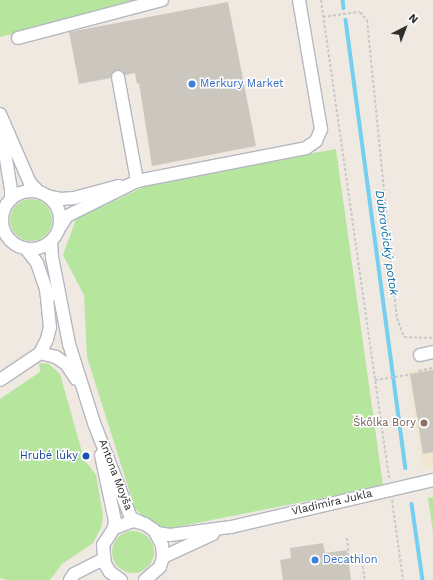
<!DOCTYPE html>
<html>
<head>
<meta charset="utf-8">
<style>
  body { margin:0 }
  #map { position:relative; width:433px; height:580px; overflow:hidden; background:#efe9e1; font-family:"Work Sans",sans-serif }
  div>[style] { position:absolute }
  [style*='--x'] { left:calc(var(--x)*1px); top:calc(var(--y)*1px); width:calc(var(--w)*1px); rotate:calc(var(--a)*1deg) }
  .education>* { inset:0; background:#f0e6d1 }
  .green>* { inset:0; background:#b6e59e }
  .round { border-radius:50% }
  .stream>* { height:3.5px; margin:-1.75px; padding:0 1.75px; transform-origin:1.75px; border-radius:1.75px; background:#75cff0 }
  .building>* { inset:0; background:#cbc7bf }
  .path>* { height:2px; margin-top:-1px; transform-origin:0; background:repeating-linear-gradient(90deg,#c9c9c9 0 3px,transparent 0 5px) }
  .roads { filter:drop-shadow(1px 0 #b4b7c1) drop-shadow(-1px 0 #b4b7c1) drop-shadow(0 1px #b4b7c1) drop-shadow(0 -1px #b4b7c1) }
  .minor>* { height:12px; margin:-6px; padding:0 6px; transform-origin:6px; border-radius:6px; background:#fff }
  .minor>.ring { margin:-6px; padding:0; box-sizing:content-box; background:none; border:12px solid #fff; border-radius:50% }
  .dots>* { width:11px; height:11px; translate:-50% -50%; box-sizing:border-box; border:2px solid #fff; border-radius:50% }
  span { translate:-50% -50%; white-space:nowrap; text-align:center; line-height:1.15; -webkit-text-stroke:3px #fff; paint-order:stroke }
  .shop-label { font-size:11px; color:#366cbe }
  .left { translate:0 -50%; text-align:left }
  .education-label { font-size:11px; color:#785e54 }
  .right { translate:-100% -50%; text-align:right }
  .transit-label { font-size:11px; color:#164399 }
  .street-label { font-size:11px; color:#2e2e2e }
  .water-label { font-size:12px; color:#0d6fa3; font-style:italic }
  .north { position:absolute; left:385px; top:8px; width:40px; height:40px; -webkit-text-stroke:3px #fff; paint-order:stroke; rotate:42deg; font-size:11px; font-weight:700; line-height:16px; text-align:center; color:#2e2e2e }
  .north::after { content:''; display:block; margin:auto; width:14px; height:18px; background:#2e2e2e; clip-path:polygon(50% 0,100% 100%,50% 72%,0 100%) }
</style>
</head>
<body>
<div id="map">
  <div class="education">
    <div style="clip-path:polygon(433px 367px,433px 468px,423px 469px,407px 371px)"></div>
  </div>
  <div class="green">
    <div style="clip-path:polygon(0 0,134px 0,0 37px)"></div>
    <div style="clip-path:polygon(336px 149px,383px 486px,161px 530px,135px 509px,87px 357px,84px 295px,63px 255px,76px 219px,156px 181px)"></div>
    <div class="round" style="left:10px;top:199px;width:42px;height:42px"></div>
    <div style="clip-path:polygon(39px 363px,49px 364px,60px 374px,84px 459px,96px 475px,103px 515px,101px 528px,93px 543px,62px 564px,50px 580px,6px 580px,0 578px,0 399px,40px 372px)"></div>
    <div style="clip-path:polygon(433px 497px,433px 532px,428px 498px)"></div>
    <div class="round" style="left:112px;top:531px;width:42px;height:42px"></div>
  </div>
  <div class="stream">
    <div style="--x:343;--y:0;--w:8;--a:83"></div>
    <div style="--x:346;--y:20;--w:452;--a:82.4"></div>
    <div style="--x:412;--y:504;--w:77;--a:81.8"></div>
  </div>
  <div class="building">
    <div style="clip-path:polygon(228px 2px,256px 146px,152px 166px,139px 83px,137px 84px,135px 73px,125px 75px,116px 70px,111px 78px,79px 84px,69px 32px)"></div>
    <div style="clip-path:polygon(433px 370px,433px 452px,423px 454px,410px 374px)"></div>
    <div style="clip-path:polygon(323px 543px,325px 553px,347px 550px,351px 580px,283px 580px,280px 560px,291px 558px,290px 548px)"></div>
  </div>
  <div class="path">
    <div style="--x:321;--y:0;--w:483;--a:81.9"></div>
    <div style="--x:323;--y:17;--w:37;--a:-8"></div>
    <div style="--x:360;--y:12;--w:11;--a:49"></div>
    <div style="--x:367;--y:20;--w:300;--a:84.3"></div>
    <div style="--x:397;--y:318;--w:20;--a:70"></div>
    <div style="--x:404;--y:337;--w:29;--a:2"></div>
    <div style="--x:375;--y:380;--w:46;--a:-8.8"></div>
    <div style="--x:420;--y:373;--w:2;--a:-117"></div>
    <div style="--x:419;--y:371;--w:14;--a:-12"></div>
    <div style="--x:392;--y:500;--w:81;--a:82.2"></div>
    <div style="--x:347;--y:538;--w:20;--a:84"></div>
    <div style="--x:349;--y:558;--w:12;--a:-9"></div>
    <div style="--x:361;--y:556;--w:24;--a:81"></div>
  </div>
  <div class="roads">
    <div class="minor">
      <div style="--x:18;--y:38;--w:149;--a:-14.8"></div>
      <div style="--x:118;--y:77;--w:106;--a:79.6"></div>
      <div style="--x:0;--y:114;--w:75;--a:66.5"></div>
      <div style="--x:30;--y:183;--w:13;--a:45"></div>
      <div style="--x:1;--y:128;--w:63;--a:80.8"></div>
      <div style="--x:11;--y:190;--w:9;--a:90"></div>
      <div class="ring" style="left:2px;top:191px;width:46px;height:46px"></div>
      <div style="--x:47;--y:196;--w:14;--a:12"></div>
      <div style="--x:61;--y:199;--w:13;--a:-4"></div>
      <div style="--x:74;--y:198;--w:47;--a:-14.9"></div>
      <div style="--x:60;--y:227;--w:13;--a:-58"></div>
      <div style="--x:67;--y:216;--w:78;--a:-26.6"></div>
      <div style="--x:137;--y:181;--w:172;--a:-11"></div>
      <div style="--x:306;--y:148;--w:12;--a:-35"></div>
      <div style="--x:316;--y:141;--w:13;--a:-67"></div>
      <div style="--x:321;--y:129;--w:131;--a:-99.7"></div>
      <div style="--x:51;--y:242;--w:15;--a:86"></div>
      <div style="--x:52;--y:257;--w:89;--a:78.9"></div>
      <div style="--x:69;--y:344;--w:83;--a:72.4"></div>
      <div style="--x:94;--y:423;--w:102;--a:68.7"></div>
      <div style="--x:131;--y:518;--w:10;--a:24"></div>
      <div style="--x:27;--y:250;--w:16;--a:52"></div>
      <div style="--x:37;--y:263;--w:36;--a:71"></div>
      <div style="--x:40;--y:353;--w:16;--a:14"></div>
      <div style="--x:56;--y:357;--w:12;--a:35"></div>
      <div style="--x:66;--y:364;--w:18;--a:56"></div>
      <div style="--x:420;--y:355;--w:13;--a:-13"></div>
      <div style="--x:0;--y:380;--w:48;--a:-34"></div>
      <div style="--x:40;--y:353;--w:16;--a:-63"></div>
      <div style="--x:47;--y:339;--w:12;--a:-76"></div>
      <div style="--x:50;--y:327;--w:36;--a:-96"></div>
      <div style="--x:101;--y:455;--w:67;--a:78"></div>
      <div style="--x:115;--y:521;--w:7;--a:98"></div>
      <div style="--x:157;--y:533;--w:13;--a:9"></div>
      <div style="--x:170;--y:535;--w:62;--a:-7.5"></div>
      <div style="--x:231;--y:527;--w:207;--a:-13.1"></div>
      <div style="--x:163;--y:557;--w:55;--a:-24.7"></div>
      <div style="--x:70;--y:580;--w:7;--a:-56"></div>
      <div style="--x:74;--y:574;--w:33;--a:-27"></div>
      <div style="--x:121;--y:580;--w:14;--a:-144"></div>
      <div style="--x:110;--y:572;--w:9;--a:-122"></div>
      <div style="--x:105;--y:564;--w:19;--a:-96"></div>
      <div style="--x:103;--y:545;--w:20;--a:-57"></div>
      <div style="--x:114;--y:528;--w:20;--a:-20"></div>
      <div style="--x:133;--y:521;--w:12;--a:14"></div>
      <div style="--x:145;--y:524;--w:11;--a:34"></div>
      <div style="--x:154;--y:530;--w:17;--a:62"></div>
      <div style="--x:162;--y:545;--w:12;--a:85"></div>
      <div style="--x:163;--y:557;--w:10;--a:107"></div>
      <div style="--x:160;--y:567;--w:20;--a:139"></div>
    </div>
  </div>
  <div class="dots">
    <div style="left:192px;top:84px;background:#3f7fe0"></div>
    <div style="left:424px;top:423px;background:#8d6e63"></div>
    <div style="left:86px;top:456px;background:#1a4fb4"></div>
    <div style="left:315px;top:560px;background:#3f7fe0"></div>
  </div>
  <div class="shop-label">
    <span class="left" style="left:200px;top:84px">Merkury Market</span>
    <span class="left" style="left:323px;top:560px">Decathlon</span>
  </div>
  <div class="education-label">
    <span class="right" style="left:416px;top:423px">Škôlka Bory</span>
  </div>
  <div class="transit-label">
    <span class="right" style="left:78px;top:456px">Hrubé lúky</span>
  </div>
  <div class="street-label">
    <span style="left:115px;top:475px;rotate:69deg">Antona Moyša</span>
    <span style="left:332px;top:503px;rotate:-13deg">Vladimíra Jukla</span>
  </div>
  <div class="water-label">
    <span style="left:386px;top:243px;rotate:82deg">Dúbravčický potok</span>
  </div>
  <div class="north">N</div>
</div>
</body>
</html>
